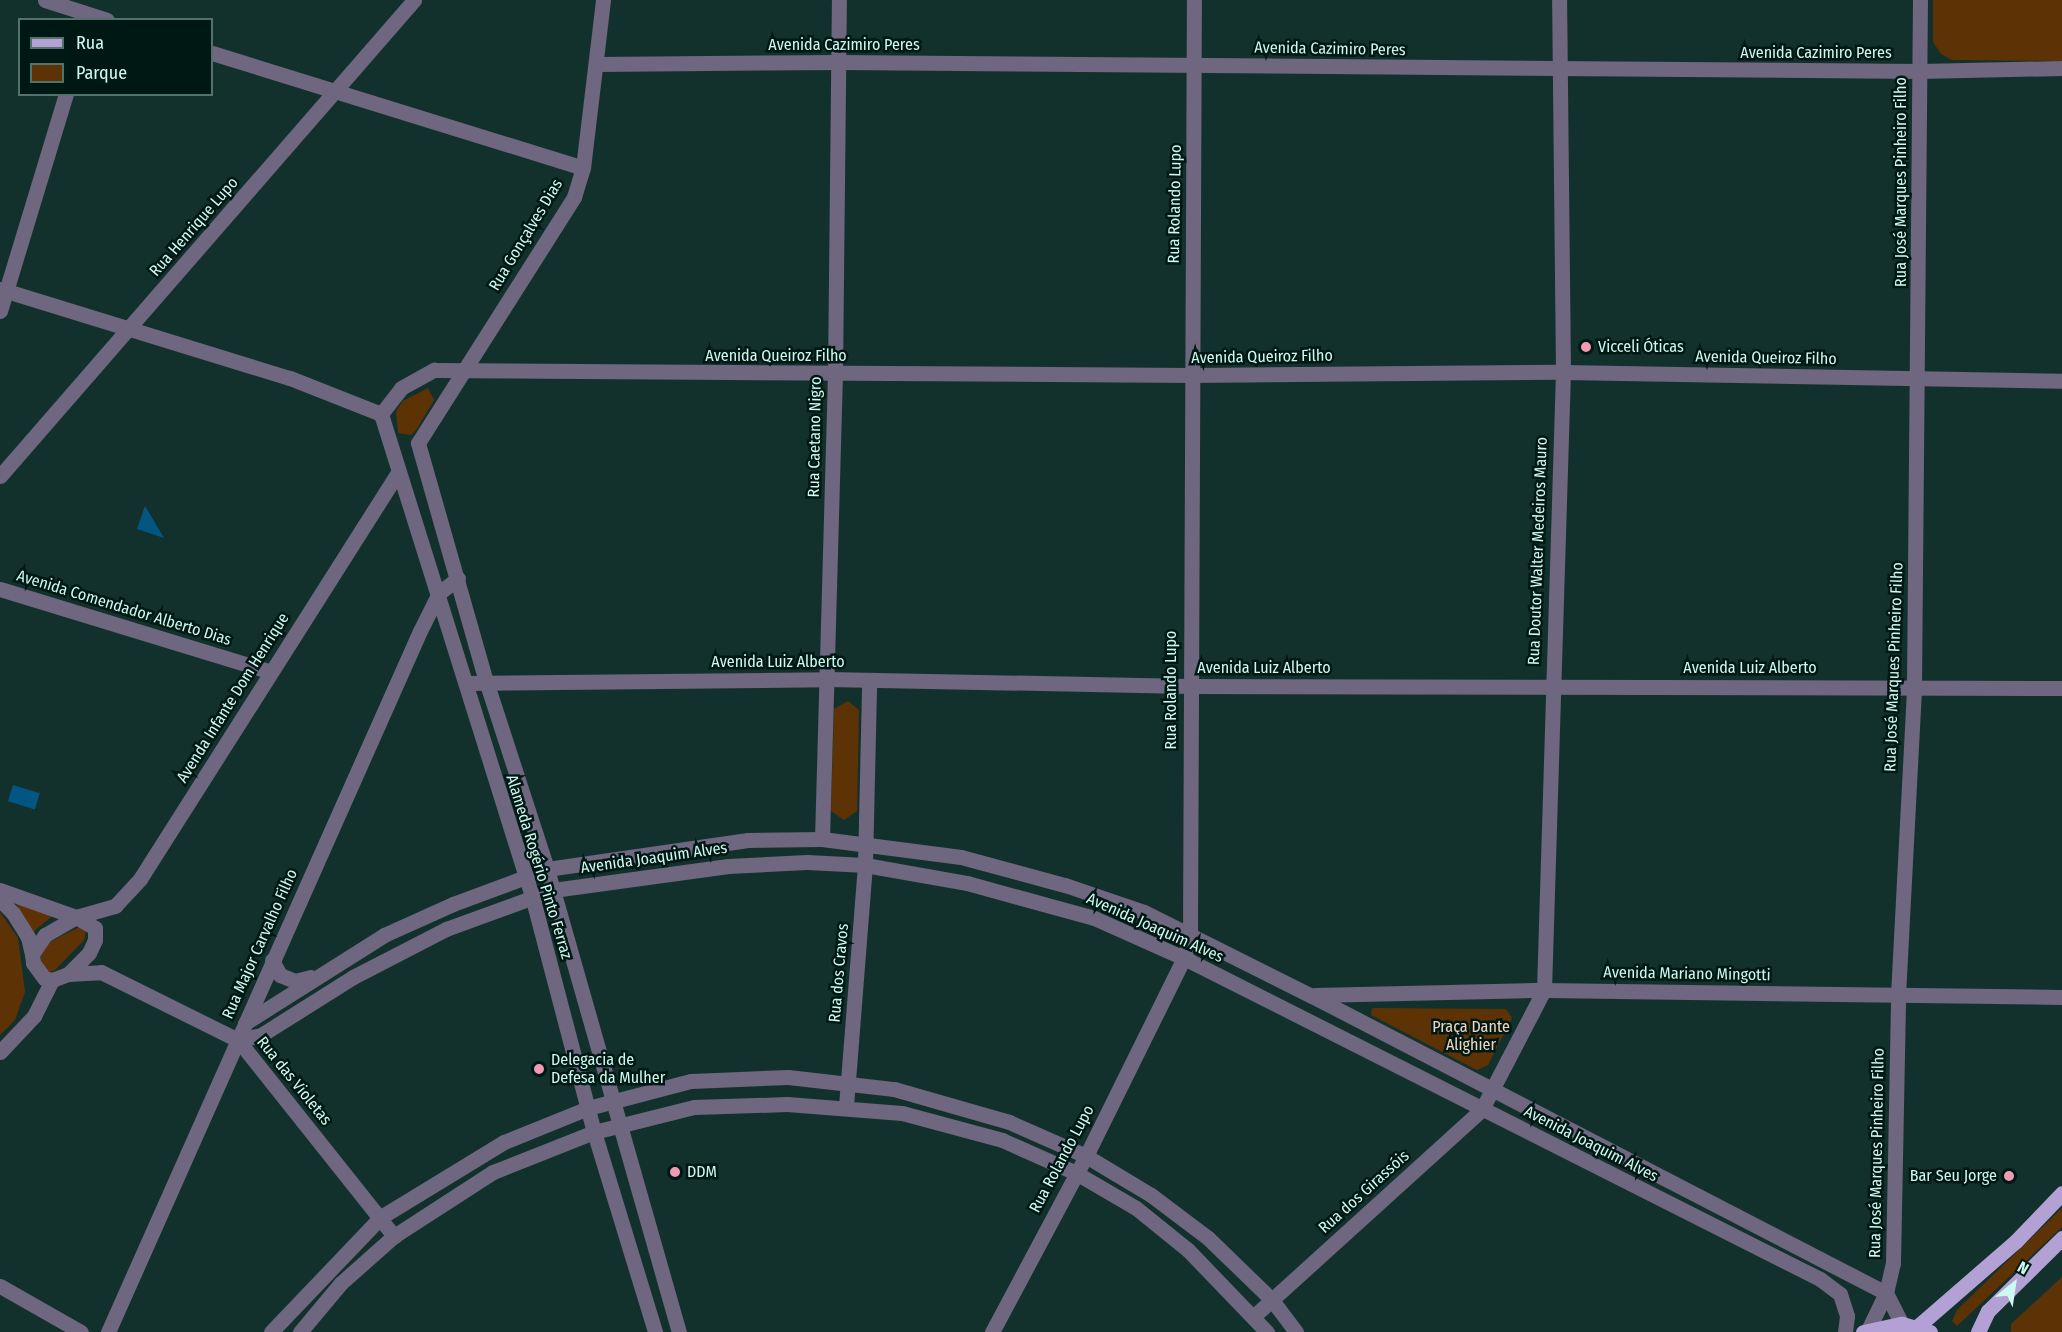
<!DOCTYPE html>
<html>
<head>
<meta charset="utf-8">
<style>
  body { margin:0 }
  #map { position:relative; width:2062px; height:1332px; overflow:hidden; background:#13312c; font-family:"Fira Sans Condensed",sans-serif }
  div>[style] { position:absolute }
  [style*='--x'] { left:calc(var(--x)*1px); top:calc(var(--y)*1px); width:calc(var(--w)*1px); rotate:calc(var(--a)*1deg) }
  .green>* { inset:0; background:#5d3306 }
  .water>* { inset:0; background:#035682; transform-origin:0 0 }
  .minor>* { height:15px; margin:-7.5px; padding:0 7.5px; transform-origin:7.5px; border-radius:7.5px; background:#6f667f }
  .major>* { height:15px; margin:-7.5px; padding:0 7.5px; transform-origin:7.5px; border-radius:7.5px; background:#b3a0d4 }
  .dots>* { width:16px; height:16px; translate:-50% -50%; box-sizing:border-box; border:3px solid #001814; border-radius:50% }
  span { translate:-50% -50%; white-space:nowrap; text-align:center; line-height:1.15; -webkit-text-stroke:5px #001814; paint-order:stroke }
  .street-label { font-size:16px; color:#cef9f0 }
  .poi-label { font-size:16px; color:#cef9f0 }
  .left { translate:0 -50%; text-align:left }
  .right { translate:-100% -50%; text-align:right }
  .park-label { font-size:16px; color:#efd6c1 }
  .legend { position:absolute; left:18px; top:18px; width:195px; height:78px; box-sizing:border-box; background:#001814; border:2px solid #52726c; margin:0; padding:8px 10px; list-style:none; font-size:18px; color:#cef9f0 }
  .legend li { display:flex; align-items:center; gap:12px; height:30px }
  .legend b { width:30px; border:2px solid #52726c }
  .north { position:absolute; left:1984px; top:1254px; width:60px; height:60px; -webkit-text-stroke:4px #001814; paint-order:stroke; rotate:30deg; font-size:16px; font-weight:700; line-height:24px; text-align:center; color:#cef9f0 }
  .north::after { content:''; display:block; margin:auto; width:21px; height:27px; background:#cef9f0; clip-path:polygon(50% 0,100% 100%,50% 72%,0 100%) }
</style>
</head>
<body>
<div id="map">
  <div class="green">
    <div style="clip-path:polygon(1933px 0,2062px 0,2062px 61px,1952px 60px,1941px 54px,1933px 42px)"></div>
    <div style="clip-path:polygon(428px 388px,434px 400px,416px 430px,411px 435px,398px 433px,396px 411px,403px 401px)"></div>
    <div style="clip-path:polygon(848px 701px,859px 710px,857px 811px,844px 820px,831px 811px,834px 709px)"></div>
    <div style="clip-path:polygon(14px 900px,56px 913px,33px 932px)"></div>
    <div style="clip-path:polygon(0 912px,18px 938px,25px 992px,15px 1020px,0 1035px)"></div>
    <div style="clip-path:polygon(81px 926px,86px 932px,84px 940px,54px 971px,47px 972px,40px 961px,42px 952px,50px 942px)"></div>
    <div style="clip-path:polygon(1372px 1008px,1506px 1009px,1512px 1018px,1488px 1065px,1477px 1070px,1371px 1015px)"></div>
    <div style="clip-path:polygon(2062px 1208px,2062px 1227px,1957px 1326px,1952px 1321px,1957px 1310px)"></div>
    <div style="clip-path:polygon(2062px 1277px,2062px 1332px,2011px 1332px,2011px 1324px)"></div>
  </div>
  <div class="water">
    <div style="clip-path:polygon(145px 506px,164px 538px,137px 529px)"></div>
    <div style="left:13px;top:785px;width:28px;height:17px;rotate:17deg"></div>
  </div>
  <div class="minor">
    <div style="--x:45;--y:0;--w:65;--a:17.9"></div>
    <div style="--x:212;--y:53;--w:388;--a:17.2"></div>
    <div style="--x:597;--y:64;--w:243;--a:-0.5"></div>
    <div style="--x:840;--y:62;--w:1080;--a:0.48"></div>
    <div style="--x:1920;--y:71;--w:142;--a:-1.2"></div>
    <div style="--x:0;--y:289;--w:303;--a:17.1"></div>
    <div style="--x:290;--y:378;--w:98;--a:21.6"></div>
    <div style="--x:0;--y:311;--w:227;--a:-73.1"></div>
    <div style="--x:381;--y:414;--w:33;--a:-52"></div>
    <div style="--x:401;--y:388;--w:38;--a:-29"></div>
    <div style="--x:434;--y:370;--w:757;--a:0.38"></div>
    <div style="--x:1191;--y:375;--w:372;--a:-0.5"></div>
    <div style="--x:1563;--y:372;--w:499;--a:1"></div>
    <div style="--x:381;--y:414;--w:505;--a:72.61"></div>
    <div style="--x:532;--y:896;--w:244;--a:75.3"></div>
    <div style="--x:594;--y:1132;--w:209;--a:73"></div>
    <div style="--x:418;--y:443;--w:248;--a:74.1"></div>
    <div style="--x:486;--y:681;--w:198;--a:72"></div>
    <div style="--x:547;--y:869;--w:481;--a:74.1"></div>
    <div style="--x:418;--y:443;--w:291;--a:-57.6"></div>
    <div style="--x:574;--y:197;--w:30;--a:-73"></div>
    <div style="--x:583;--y:168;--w:169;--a:-83.2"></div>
    <div style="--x:0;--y:476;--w:631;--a:-48.98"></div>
    <div style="--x:0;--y:589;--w:283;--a:17"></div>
    <div style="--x:466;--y:683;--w:361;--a:-0.6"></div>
    <div style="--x:827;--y:679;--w:362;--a:1.1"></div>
    <div style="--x:1189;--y:686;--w:873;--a:0.13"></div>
    <div style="--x:822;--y:839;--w:465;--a:-88.4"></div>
    <div style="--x:835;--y:374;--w:374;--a:-89.4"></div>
    <div style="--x:0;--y:890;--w:81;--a:19.6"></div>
    <div style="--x:76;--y:917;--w:41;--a:-15.8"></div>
    <div style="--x:115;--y:906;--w:37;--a:-47"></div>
    <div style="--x:140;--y:879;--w:483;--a:-57.6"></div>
    <div style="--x:0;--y:900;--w:18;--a:45"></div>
    <div style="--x:13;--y:913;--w:28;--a:58"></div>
    <div style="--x:28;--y:937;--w:17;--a:77"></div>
    <div style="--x:76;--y:917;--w:22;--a:30"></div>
    <div style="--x:95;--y:928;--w:12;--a:90"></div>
    <div style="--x:95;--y:940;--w:14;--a:115"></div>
    <div style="--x:89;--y:953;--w:30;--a:135"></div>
    <div style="--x:68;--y:974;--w:17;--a:159"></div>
    <div style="--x:52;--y:980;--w:8;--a:-166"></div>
    <div style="--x:44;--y:978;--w:19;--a:-126"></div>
    <div style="--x:33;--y:963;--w:9;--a:-96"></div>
    <div style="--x:32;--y:954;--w:23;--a:-56"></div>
    <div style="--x:45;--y:935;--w:36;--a:-30"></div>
    <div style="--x:272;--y:960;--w:17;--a:62"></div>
    <div style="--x:280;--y:975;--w:16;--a:22"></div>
    <div style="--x:295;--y:981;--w:16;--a:-14"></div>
    <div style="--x:68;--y:974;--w:33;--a:-3"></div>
    <div style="--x:101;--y:972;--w:153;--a:26.4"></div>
    <div style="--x:238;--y:1040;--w:251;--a:51.5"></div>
    <div style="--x:1315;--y:995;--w:229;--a:-1.3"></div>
    <div style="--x:1544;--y:990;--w:518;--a:0.77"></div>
    <div style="--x:245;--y:1023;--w:165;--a:-32.3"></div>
    <div style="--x:384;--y:935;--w:76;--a:-24.2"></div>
    <div style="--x:453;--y:904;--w:100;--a:-20.4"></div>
    <div style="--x:547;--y:869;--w:203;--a:-8.2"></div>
    <div style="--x:748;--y:840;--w:74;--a:-0.8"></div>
    <div style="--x:822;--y:839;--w:140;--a:7.4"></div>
    <div style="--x:961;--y:857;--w:108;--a:15.1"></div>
    <div style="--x:1065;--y:885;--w:83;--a:18.9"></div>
    <div style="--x:1144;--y:912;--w:188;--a:26.6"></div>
    <div style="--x:1312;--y:996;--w:646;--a:27.36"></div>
    <div style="--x:1886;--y:1293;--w:35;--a:63"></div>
    <div style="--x:238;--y:1040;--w:24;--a:-12"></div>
    <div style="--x:261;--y:1035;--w:109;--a:-32.2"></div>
    <div style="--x:353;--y:977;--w:105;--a:-27.3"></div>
    <div style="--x:446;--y:929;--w:114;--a:-20"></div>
    <div style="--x:553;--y:890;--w:177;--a:-7.8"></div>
    <div style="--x:728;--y:866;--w:79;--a:-2.9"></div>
    <div style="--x:807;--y:862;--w:58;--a:3"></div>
    <div style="--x:865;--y:865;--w:104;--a:10"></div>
    <div style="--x:967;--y:883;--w:132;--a:15.4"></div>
    <div style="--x:1094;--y:918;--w:98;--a:24"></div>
    <div style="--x:1184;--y:958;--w:712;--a:26.78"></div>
    <div style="--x:1820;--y:1279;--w:25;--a:37"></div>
    <div style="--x:1840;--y:1294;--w:23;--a:72"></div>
    <div style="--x:1847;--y:1316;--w:16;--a:97"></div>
    <div style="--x:0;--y:1052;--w:50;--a:-46.6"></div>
    <div style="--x:34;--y:1016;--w:40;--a:-63.4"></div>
    <div style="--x:846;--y:1106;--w:242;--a:-85.5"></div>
    <div style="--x:865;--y:865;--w:183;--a:-88.7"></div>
    <div style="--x:0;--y:1286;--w:93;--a:29.6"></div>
    <div style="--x:1254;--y:1316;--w:308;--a:-42.2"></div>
    <div style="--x:1482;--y:1109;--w:134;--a:-62.5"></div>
    <div style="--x:1544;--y:990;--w:618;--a:-88.24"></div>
    <div style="--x:1563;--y:372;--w:372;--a:-90.6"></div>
    <div style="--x:1868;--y:1330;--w:41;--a:-64.1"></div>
    <div style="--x:1886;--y:1293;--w:31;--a:-77"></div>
    <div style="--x:1893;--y:1263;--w:268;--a:-88.9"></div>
    <div style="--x:1898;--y:995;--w:309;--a:-87"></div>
    <div style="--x:1914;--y:686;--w:686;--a:-89.5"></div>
    <div style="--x:108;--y:1332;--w:767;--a:-66.01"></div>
    <div style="--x:420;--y:631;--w:42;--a:-63.4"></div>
    <div style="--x:439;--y:593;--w:24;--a:-38"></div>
    <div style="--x:271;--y:1332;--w:159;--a:-46.3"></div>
    <div style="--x:381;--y:1217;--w:144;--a:-31.4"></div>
    <div style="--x:504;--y:1142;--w:91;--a:-22"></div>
    <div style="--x:588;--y:1108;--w:106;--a:-14.7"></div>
    <div style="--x:691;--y:1081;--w:97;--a:-2.4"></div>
    <div style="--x:788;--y:1077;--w:107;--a:6.5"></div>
    <div style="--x:894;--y:1089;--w:120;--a:16"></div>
    <div style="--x:1009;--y:1122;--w:84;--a:23.8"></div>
    <div style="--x:1086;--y:1156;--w:76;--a:31"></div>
    <div style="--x:1151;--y:1195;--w:71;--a:37"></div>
    <div style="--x:1208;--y:1238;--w:89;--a:44.1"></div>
    <div style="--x:1272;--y:1300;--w:40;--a:53"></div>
    <div style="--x:300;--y:1332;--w:64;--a:-50.1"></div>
    <div style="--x:341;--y:1283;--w:71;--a:-41.6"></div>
    <div style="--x:394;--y:1236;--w:118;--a:-32.9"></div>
    <div style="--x:493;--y:1172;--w:109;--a:-21.6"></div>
    <div style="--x:594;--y:1132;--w:103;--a:-14"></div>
    <div style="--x:694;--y:1107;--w:93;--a:-1.8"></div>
    <div style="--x:787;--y:1104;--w:115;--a:4.5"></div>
    <div style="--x:902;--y:1113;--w:104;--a:15.1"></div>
    <div style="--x:1002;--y:1140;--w:81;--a:24"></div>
    <div style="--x:1076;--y:1173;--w:69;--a:30.3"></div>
    <div style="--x:1136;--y:1208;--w:67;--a:38.9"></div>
    <div style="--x:1188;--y:1250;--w:114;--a:46.1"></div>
    <div style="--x:992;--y:1332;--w:200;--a:-61.9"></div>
    <div style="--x:1086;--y:1156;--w:221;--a:-63.7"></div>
    <div style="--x:1184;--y:958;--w:23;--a:-75"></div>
    <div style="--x:1190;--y:936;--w:936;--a:-89.76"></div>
  </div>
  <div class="major">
    <div style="--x:1917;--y:1327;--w:131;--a:-41"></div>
    <div style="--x:2016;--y:1241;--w:66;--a:-46.2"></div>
    <div style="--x:1863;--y:1332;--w:40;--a:-12"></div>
    <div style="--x:1902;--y:1324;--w:29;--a:16"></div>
    <div style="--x:1978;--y:1332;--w:23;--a:-65"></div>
    <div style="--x:1988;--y:1311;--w:104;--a:-44.6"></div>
  </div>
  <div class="dots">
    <div style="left:1586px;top:347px;background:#f19ab3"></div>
    <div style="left:539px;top:1069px;background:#f19ab3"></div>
    <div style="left:675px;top:1172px;background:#f19ab3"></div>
    <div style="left:2009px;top:1176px;background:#f19ab3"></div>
  </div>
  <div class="street-label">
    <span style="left:844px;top:45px">Avenida Cazimiro Peres</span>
    <span style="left:1330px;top:49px;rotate:1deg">Avenida Cazimiro Peres</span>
    <span style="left:1816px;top:53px">Avenida Cazimiro Peres</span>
    <span style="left:1901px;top:182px;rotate:-90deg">Rua José Marques Pinheiro Filho</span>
    <span style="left:1175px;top:204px;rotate:-89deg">Rua Rolando Lupo</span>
    <span style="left:194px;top:227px;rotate:-49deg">Rua Henrique Lupo</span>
    <span style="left:526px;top:235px;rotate:-59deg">Rua Gonçalves Dias</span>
    <span style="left:776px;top:356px">Avenida Queiroz Filho</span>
    <span style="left:1262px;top:357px;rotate:-1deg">Avenida Queiroz Filho</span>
    <span style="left:1766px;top:358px;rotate:1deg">Avenida Queiroz Filho</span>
    <span style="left:815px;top:437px;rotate:-89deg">Rua Caetano Nigro</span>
    <span style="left:1538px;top:551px;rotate:-88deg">Rua Doutor Walter Medeiros Mauro</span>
    <span style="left:124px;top:608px;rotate:17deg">Avenida Comendador Alberto Dias</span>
    <span style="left:778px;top:662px">Avenida Luiz Alberto</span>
    <span style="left:1894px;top:667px;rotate:-88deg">Rua José Marques Pinheiro Filho</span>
    <span style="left:1264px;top:668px">Avenida Luiz Alberto</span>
    <span style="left:1750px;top:668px">Avenida Luiz Alberto</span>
    <span style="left:1171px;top:690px;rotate:-90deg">Rua Rolando Lupo</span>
    <span style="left:233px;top:698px;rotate:-58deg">Avenda Infante Dom Henrique</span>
    <span style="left:654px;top:858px;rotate:-8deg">Avenida Joaquim Alves</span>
    <span style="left:539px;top:867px;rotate:73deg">Alameda Rogério Pinto Ferraz</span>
    <span style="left:1155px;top:928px;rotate:24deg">Avenida Joaquim Alves</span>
    <span style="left:260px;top:944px;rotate:-66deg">Rua Major Carvalho Filho</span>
    <span style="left:839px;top:973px;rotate:-85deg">Rua dos Cravos</span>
    <span style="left:1687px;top:974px;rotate:1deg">Avenida Mariano Mingotti</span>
    <span style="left:294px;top:1081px;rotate:51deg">Rua das Violetas</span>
    <span style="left:1591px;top:1144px;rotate:27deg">Avenida Joaquim Alves</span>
    <span style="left:1877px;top:1153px;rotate:-89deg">Rua José Marques Pinheiro Filho</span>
    <span style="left:1062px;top:1159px;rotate:-62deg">Rua Rolando Lupo</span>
    <span style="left:1364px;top:1192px;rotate:-42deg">Rua dos Girassóis</span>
  </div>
  <div class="poi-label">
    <span class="left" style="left:1598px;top:347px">Vicceli Óticas</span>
    <span class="left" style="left:551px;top:1069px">Delegacia de<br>Defesa da Mulher</span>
    <span class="left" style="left:687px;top:1172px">DDM</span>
    <span class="right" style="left:1997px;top:1176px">Bar Seu Jorge</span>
  </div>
  <div class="park-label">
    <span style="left:1471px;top:1036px">Praça Dante<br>Alighier</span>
  </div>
  <ul class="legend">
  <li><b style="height:8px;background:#b3a0d4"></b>Rua</li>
  <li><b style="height:16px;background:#5d3306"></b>Parque</li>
  </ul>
  <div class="north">N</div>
</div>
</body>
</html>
